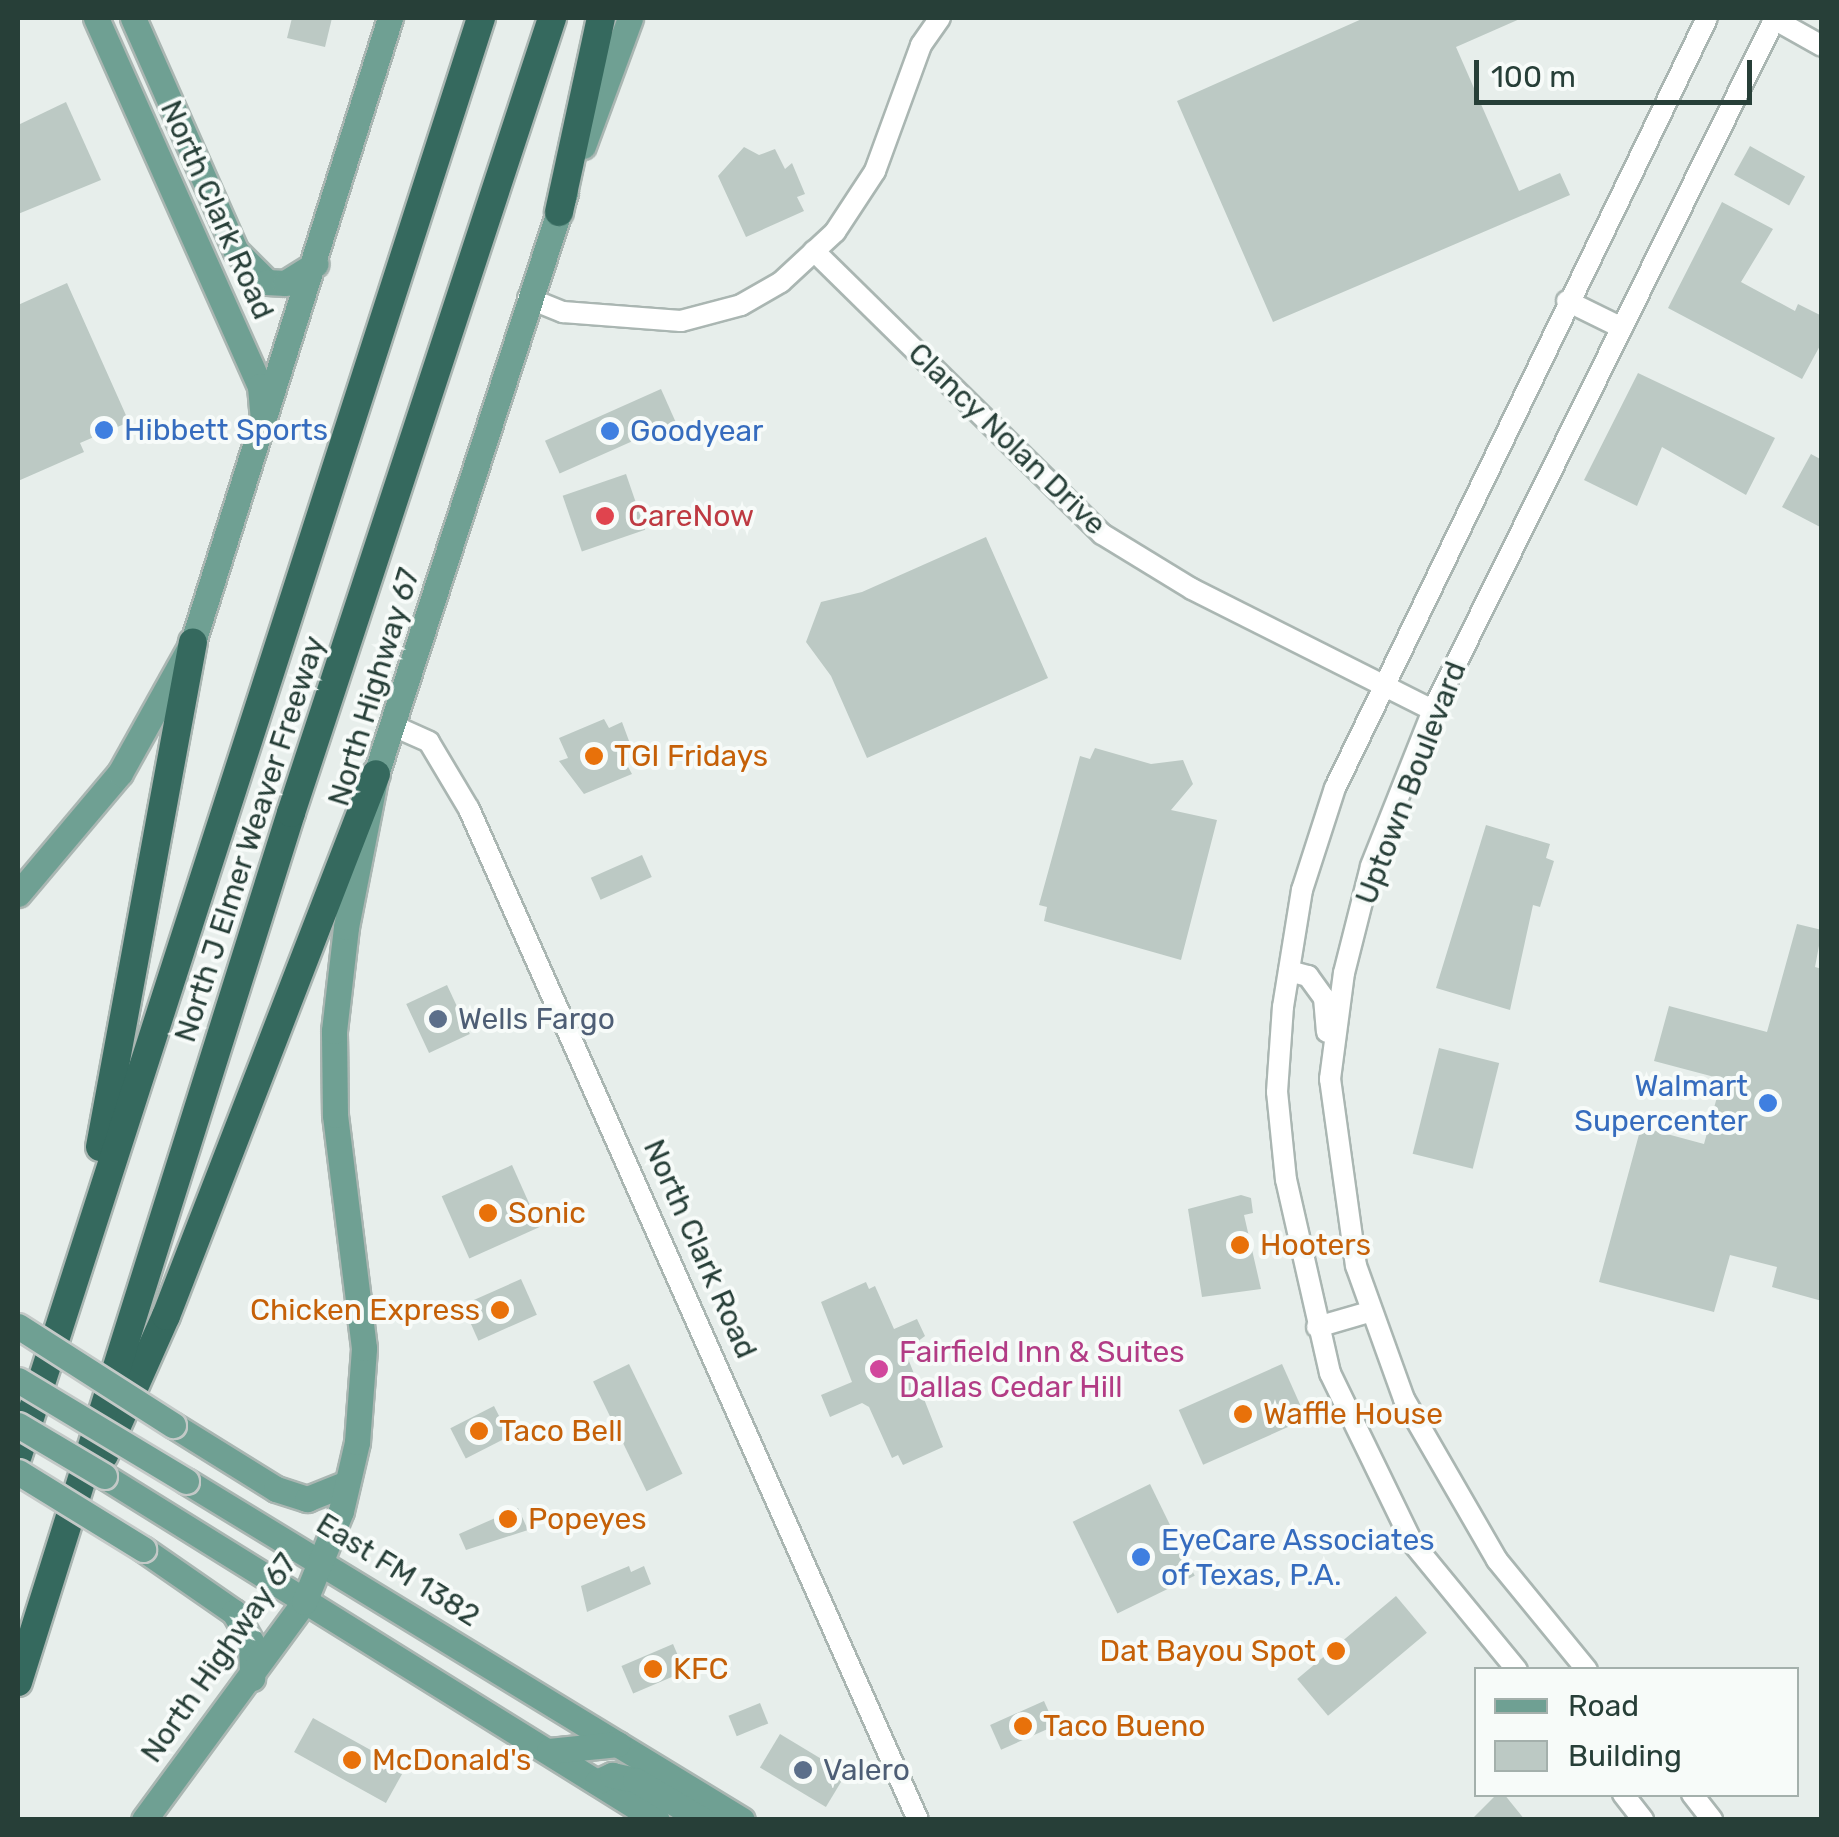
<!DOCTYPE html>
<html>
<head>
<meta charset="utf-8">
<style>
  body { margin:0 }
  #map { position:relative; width:1839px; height:1837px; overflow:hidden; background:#e7eeeb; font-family:Rubik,sans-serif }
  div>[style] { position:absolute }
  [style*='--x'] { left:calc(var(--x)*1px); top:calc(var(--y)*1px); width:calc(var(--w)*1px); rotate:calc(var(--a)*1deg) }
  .building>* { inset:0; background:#bcc9c4; transform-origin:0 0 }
  .roads { filter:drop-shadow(2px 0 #aab6b2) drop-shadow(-2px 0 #aab6b2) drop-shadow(0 2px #aab6b2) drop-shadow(0 -2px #aab6b2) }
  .minor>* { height:20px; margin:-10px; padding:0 10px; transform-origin:10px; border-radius:10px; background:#fff }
  .major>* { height:25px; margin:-12.5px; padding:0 12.5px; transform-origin:12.5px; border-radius:12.5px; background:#6fa093 }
  .highway>* { height:28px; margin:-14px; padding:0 14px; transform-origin:14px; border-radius:14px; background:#35695e }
  .bridges { filter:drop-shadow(2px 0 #c3c9c7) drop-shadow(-2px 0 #c3c9c7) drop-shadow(0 2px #c3c9c7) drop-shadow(0 -2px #c3c9c7) }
  .major-bridge>* { height:25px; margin:-12.5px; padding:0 12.5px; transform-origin:12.5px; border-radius:12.5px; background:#6fa093 }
  .dots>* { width:28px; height:28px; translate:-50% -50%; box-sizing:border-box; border:5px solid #f7fbf9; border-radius:50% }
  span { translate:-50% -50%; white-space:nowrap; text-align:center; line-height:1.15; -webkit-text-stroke:8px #f7fbf9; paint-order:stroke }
  .street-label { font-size:30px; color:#273f38 }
  .shop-label { font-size:30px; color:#366cbe }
  .left { translate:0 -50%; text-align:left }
  .right { translate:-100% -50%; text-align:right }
  .health-label { font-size:30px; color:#be3a42 }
  .food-label { font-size:30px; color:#c56008 }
  .service-label { font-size:30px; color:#4e5e75 }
  .hotel-label { font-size:30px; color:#b23c85 }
  .frame { position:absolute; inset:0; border:20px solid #273f38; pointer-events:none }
  .legend { position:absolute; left:1474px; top:1667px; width:325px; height:130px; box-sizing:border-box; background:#f7fbf9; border:2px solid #a4b0ac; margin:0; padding:12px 18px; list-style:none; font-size:30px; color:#273f38 }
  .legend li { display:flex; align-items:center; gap:20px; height:50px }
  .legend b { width:50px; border:2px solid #a4b0ac }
  .scale { position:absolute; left:1474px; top:60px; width:278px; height:45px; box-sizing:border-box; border:5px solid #273f38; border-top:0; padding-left:12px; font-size:30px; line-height:35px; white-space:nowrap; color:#273f38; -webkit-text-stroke:8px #f7fbf9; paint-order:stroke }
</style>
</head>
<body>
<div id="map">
  <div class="building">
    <div style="clip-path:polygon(292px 18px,332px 18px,325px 47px,287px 38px)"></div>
    <div style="clip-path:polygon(1364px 18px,1522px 18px,1456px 47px,1519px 191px,1560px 173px,1570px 195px,1273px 322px,1177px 101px)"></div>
    <div style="clip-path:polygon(66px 102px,101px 180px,18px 214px,18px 125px)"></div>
    <div style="left:1750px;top:146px;width:63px;height:33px;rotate:29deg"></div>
    <div style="clip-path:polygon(744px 147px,759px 155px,775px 149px,785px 169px,792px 163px,805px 194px,797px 197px,804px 211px,746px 237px,718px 176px)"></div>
    <div style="clip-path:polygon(1722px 202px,1773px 229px,1741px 282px,1795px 311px,1798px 304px,1822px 316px,1822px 342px,1802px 379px,1668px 308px)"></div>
    <div style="clip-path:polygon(67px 283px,129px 422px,80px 443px,84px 452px,18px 481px,18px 305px)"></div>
    <div style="clip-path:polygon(1638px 373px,1775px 438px,1746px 495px,1662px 447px,1637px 506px,1584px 480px)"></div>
    <div style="left:661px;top:389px;width:36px;height:127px;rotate:66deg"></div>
    <div style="clip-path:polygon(1811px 454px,1822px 460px,1822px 528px,1782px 507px)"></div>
    <div style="left:626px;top:474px;width:59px;height:67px;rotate:71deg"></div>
    <div style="clip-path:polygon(986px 537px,1048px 678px,867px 758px,831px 676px,806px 642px,821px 602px,862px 592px)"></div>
    <div style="clip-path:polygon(604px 719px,609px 728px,622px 722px,632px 749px,621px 754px,632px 774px,584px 794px,559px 761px,568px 758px,559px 738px)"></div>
    <div style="clip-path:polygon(1095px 748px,1151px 764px,1183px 760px,1193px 784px,1171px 810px,1217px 820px,1181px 960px,1044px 921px,1047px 907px,1039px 905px,1080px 756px,1090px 759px)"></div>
    <div style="clip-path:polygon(1486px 825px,1550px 844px,1546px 858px,1554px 861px,1540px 907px,1533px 905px,1510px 1010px,1436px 988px)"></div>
    <div style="left:642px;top:855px;width:24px;height:56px;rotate:66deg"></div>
    <div style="clip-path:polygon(1797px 924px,1822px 930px,1815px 967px,1822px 969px,1822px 1301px,1772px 1287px,1777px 1267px,1730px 1255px,1714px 1312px,1599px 1282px,1641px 1127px,1704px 1144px,1722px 1079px,1654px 1061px,1669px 1006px,1767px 1032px)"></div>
    <div style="left:447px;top:985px;width:54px;height:45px;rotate:65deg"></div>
    <div style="left:1439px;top:1048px;width:62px;height:109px;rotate:14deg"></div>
    <div style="left:512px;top:1165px;width:68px;height:77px;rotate:66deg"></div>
    <div style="clip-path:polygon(1241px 1195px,1251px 1198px,1253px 1213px,1244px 1215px,1261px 1289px,1202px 1297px,1188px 1209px)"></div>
    <div style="left:521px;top:1279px;width:39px;height:64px;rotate:66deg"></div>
    <div style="clip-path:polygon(866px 1282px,869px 1289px,875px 1286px,894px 1329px,917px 1319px,925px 1336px,905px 1351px,943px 1447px,903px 1465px,898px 1455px,892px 1458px,869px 1407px,862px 1403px,830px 1417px,821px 1395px,852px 1382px,821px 1302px)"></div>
    <div style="left:629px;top:1364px;width:122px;height:40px;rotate:64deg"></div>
    <div style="left:1282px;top:1364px;width:60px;height:113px;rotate:66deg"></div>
    <div style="left:494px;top:1406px;width:34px;height:49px;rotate:63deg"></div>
    <div style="left:1150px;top:1484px;width:102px;height:86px;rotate:64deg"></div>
    <div style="clip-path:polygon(518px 1508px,528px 1530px,466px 1550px,459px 1534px)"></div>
    <div style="clip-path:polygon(629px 1566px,631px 1572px,644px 1566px,651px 1584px,587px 1612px,581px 1586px)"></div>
    <div style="left:1396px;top:1596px;width:48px;height:129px;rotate:50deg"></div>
    <div style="left:673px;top:1644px;width:30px;height:56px;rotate:67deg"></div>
    <div style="left:1044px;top:1701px;width:27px;height:59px;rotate:66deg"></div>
    <div style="left:760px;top:1703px;width:22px;height:34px;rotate:68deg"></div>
    <div style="left:313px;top:1718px;width:105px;height:39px;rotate:29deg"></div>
    <div style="left:780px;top:1734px;width:77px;height:39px;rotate:31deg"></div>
    <div style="clip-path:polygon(1497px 1794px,1504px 1794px,1525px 1820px,1471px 1820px)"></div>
  </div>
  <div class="roads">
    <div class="minor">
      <div style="--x:1772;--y:18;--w:57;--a:29.2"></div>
      <div style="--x:814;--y:251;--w:404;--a:44.5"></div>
      <div style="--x:1102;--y:534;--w:105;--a:31.4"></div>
      <div style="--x:1192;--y:589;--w:270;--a:26.7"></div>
      <div style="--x:528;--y:298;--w:38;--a:22"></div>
      <div style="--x:563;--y:312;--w:118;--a:4.4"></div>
      <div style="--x:681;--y:321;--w:62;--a:-14.9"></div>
      <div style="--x:741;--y:305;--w:46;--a:-29.9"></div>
      <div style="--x:781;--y:282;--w:74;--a:-42.8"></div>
      <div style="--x:835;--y:232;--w:73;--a:-56.7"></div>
      <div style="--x:875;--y:171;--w:134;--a:-69.9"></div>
      <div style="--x:921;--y:45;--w:33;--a:-55"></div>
      <div style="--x:1567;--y:301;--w:61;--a:26.1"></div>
      <div style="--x:396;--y:727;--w:36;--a:24"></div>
      <div style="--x:429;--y:742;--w:78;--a:59.2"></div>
      <div style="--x:469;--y:809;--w:1106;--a:66.05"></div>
      <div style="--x:1289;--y:971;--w:20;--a:15"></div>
      <div style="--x:1308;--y:976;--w:27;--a:54"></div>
      <div style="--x:1324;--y:998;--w:34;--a:85"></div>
      <div style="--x:1317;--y:1327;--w:54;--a:-16.1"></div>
      <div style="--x:1517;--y:1670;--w:166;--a:-129.4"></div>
      <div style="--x:1412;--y:1542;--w:188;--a:-115.9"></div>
      <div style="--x:1330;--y:1373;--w:198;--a:-102.8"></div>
      <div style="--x:1286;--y:1180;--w:88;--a:-95.8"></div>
      <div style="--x:1277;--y:1092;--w:85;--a:-86"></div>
      <div style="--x:1283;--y:1007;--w:119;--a:-80.8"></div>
      <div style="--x:1302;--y:890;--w:107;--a:-72.1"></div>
      <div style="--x:1335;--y:788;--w:855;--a:-64.21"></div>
      <div style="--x:1587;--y:1670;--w:142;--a:-129.3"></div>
      <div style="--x:1497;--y:1560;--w:186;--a:-120"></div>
      <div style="--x:1404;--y:1399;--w:141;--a:-109.8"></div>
      <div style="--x:1356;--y:1266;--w:189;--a:-97.9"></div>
      <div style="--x:1330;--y:1079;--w:107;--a:-82.5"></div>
      <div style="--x:1344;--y:973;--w:110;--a:-75.8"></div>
      <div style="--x:1371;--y:866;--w:168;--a:-68.3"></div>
      <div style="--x:1433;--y:710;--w:772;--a:-63.7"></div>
      <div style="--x:1623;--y:1794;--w:33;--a:52"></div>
      <div style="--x:1692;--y:1794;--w:33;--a:52"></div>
    </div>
    <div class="major">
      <div style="--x:96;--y:18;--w:403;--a:66"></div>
      <div style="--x:260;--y:386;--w:32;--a:85"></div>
      <div style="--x:133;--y:18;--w:255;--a:66.2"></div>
      <div style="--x:236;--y:251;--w:44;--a:45"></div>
      <div style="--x:267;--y:282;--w:18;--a:3"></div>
      <div style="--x:285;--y:283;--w:36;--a:-32"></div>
      <div style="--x:583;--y:146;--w:136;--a:-69.8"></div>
      <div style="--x:18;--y:894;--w:158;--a:-49.9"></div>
      <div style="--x:120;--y:773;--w:150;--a:-60.9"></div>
      <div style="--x:193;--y:642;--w:654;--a:-72.48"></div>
      <div style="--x:173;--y:1425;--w:121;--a:31.9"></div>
      <div style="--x:276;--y:1489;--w:33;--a:18"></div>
      <div style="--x:307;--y:1499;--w:43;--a:-21.8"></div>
      <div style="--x:104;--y:1476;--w:651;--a:31.88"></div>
      <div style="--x:186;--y:1481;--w:651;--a:31.37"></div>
      <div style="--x:143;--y:1549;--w:111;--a:34.7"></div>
      <div style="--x:234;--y:1612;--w:34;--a:60"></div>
      <div style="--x:251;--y:1642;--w:36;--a:88"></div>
      <div style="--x:549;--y:1751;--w:69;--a:-5.8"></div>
      <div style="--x:597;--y:1782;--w:17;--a:-25"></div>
      <div style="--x:612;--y:1775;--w:24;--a:12"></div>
      <div style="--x:635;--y:1780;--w:79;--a:30.5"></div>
      <div style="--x:144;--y:1820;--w:270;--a:-53.7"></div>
      <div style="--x:304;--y:1602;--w:98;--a:-67.9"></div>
      <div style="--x:341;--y:1511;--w:71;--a:-76.9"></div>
      <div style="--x:357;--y:1442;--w:94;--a:-85.7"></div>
      <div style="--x:364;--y:1348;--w:235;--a:-97.1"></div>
      <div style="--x:335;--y:1115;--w:84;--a:-90.7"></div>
      <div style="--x:334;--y:1031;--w:105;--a:-83.4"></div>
      <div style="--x:346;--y:927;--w:156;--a:-78.9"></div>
      <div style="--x:376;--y:774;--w:611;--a:-71.98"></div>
    </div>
    <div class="highway">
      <div style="--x:559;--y:212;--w:198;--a:-77.8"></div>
      <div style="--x:100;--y:1147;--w:513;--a:-79.57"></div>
      <div style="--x:18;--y:1455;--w:1510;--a:-72.14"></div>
      <div style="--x:104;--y:1455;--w:152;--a:-66"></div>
      <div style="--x:166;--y:1316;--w:581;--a:-68.82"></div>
      <div style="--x:18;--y:1682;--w:911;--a:-72.56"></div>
      <div style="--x:291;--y:813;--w:837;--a:-71.82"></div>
    </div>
  </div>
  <div class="bridges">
    <div class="major-bridge">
      <div style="--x:18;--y:1326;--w:184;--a:32.6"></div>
      <div style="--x:18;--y:1380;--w:196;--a:31"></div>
      <div style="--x:18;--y:1425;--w:100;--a:30.7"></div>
      <div style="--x:18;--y:1472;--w:147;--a:31.6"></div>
    </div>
  </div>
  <div class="dots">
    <div style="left:104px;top:430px;background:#3f7fe0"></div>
    <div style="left:610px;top:431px;background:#3f7fe0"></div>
    <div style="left:605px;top:516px;background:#e0444e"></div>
    <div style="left:594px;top:756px;background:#e8710a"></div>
    <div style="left:438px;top:1019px;background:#5c6f8a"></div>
    <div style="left:1768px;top:1103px;background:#3f7fe0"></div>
    <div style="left:488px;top:1213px;background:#e8710a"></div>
    <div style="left:1240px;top:1245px;background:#e8710a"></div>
    <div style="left:500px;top:1310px;background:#e8710a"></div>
    <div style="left:879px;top:1369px;background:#d1479c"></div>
    <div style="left:1243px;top:1414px;background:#e8710a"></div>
    <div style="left:479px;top:1431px;background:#e8710a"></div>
    <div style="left:508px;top:1519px;background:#e8710a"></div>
    <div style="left:1141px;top:1557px;background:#3f7fe0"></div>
    <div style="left:1336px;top:1651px;background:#e8710a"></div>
    <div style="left:653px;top:1669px;background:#e8710a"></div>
    <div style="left:1023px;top:1726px;background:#e8710a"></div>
    <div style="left:352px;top:1760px;background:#e8710a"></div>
    <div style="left:803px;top:1770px;background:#5c6f8a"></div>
  </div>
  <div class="street-label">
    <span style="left:217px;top:210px;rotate:66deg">North Clark Road</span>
    <span style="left:1007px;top:439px;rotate:44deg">Clancy Nolan Drive</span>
    <span style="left:374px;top:687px;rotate:-73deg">North Highway 67</span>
    <span style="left:1411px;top:783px;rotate:-69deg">Uptown Boulevard</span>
    <span style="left:250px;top:839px;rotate:-72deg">North J Elmer Weaver Freeway</span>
    <span style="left:700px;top:1249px;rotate:66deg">North Clark Road</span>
    <span style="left:398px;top:1570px;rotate:32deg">East FM 1382</span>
    <span style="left:219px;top:1658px;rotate:-55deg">North Highway 67</span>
  </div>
  <div class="shop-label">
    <span class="left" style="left:124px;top:430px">Hibbett Sports</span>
    <span class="left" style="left:630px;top:431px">Goodyear</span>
    <span class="right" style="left:1748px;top:1103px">Walmart<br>Supercenter</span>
    <span class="left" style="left:1161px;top:1557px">EyeCare Associates<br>of Texas, P.A.</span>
  </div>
  <div class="health-label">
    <span class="left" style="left:628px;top:516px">CareNow</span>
  </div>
  <div class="food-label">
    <span class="left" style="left:614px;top:756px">TGI Fridays</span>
    <span class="left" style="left:508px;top:1213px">Sonic</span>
    <span class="left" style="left:1260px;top:1245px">Hooters</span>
    <span class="right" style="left:480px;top:1310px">Chicken Express</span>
    <span class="left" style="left:1263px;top:1414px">Waffle House</span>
    <span class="left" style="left:499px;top:1431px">Taco Bell</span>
    <span class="left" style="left:528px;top:1519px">Popeyes</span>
    <span class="right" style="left:1316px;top:1651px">Dat Bayou Spot</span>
    <span class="left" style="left:673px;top:1669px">KFC</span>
    <span class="left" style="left:1043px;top:1726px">Taco Bueno</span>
    <span class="left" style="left:372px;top:1760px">McDonald's</span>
  </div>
  <div class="service-label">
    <span class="left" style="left:458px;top:1019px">Wells Fargo</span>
    <span class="left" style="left:823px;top:1770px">Valero</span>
  </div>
  <div class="hotel-label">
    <span class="left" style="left:899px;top:1369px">Fairfield Inn &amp; Suites<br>Dallas Cedar Hill</span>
  </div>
  <div class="frame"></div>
  <ul class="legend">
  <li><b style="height:12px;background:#6fa093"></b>Road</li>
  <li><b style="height:28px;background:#bcc9c4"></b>Building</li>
  </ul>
  <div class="scale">100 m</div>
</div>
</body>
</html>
